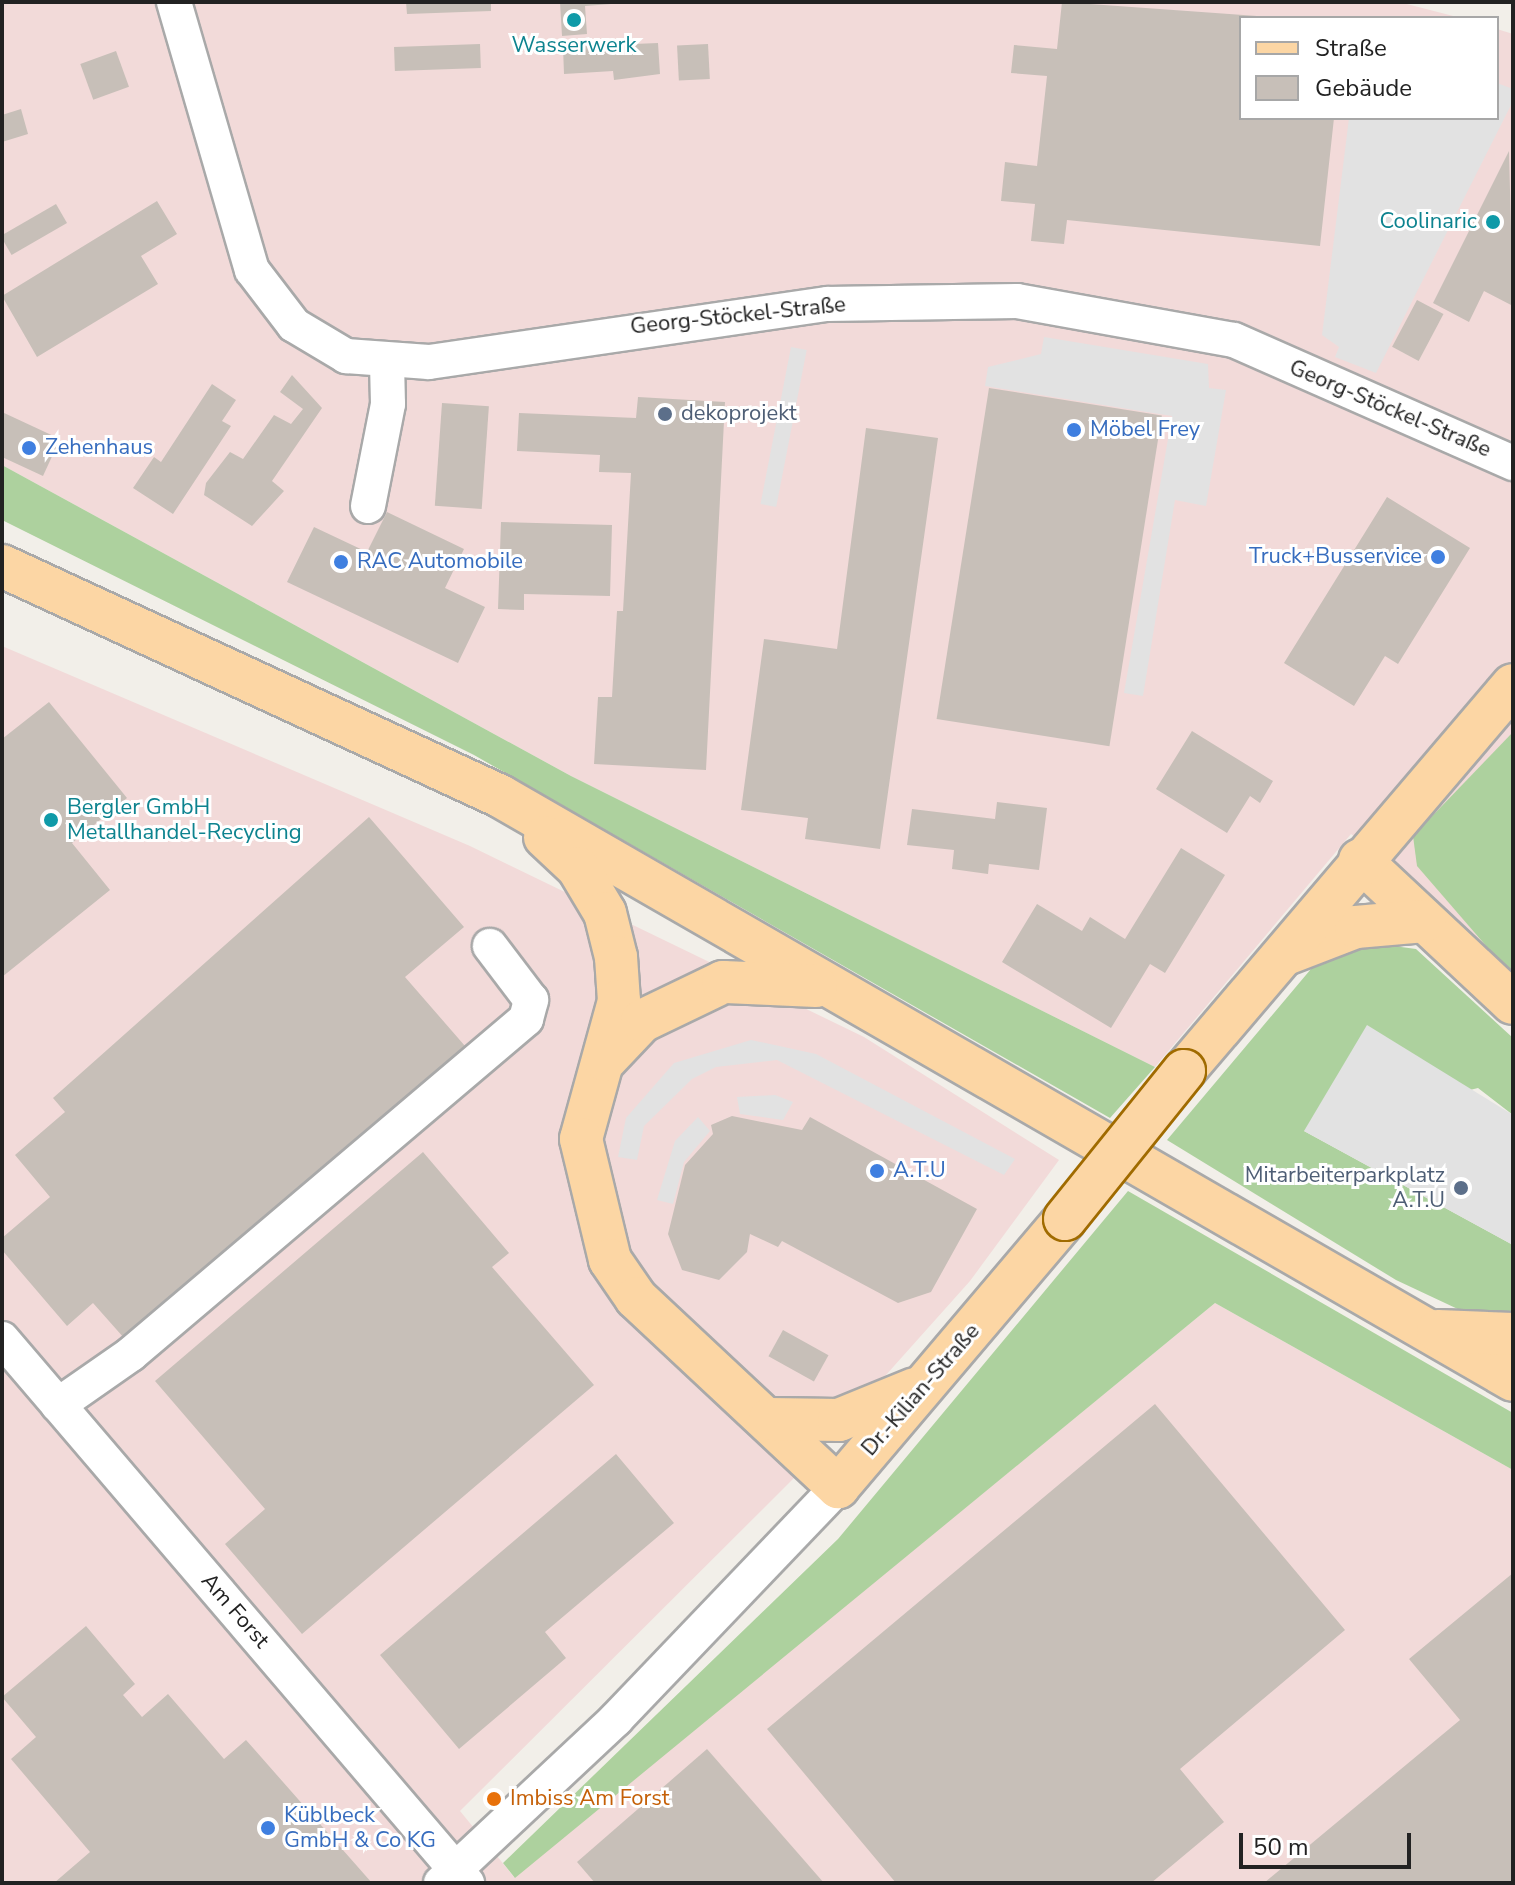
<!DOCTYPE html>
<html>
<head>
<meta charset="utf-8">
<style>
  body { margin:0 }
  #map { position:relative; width:1515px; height:1885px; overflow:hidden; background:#f2efe9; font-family:"Nunito Sans",sans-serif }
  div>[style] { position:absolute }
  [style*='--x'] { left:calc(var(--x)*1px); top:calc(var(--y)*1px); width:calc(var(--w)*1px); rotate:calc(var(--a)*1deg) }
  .commercial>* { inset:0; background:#f2dad9 }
  .forest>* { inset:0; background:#add19e }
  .parking>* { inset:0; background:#e2e2e2; transform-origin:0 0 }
  .building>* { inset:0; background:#c7bfb8; transform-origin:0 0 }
  .roads { filter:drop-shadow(2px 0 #a9a9a9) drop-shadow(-2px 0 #a9a9a9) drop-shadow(0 2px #a9a9a9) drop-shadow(0 -2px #a9a9a9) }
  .minor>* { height:34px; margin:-17px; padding:0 17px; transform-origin:17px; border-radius:17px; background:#fff }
  .major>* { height:42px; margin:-21px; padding:0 21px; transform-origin:21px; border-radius:21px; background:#fcd6a4 }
  .bridges { filter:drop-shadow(2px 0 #a06b00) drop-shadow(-2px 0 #a06b00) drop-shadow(0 2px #a06b00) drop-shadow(0 -2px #a06b00) }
  .major-bridge>* { height:42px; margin:-21px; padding:0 21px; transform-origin:21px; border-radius:21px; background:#fcd6a4 }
  .dots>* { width:22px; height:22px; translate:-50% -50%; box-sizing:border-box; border:4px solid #fff; border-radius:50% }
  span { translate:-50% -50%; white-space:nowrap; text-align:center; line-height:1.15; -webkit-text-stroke:6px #fff; paint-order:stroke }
  .culture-label { font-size:22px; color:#0d838f }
  .right { translate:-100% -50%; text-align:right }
  .left { translate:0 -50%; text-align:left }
  .street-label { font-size:22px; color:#222 }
  .service-label { font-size:22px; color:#4e5e75 }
  .shop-label { font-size:22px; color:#366cbe }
  .food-label { font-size:22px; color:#c56008 }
  .frame { position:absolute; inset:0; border:4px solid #222; pointer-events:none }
  .legend { position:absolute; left:1239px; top:16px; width:260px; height:104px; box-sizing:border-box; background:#fff; border:2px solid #a7a7a7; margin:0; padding:10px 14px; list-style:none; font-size:24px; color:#222 }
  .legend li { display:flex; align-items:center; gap:16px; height:40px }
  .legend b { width:40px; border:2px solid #a7a7a7 }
  .scale { position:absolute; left:1239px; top:1833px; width:172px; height:36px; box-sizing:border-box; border:4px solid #222; border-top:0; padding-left:10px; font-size:24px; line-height:28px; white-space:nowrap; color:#222; -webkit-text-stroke:6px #fff; paint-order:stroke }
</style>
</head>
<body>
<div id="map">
  <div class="commercial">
    <div style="clip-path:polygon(2px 2px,1399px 2px,1461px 18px,1241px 18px,1241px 118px,1497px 118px,1497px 29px,1513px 34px,1513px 984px,1421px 886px,1351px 834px,1155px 1067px,571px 776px,2px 465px)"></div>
    <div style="clip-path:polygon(2px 646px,470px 846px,864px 1037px,1059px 1160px,970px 1281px,793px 1479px,460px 1811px,514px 1877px,1215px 1303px,1513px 1470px,1513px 1883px,2px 1883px)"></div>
  </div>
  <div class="forest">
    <div style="clip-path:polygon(2px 465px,571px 776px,1155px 1067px,1110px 1118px,474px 755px,2px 520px)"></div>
    <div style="clip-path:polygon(1513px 732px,1513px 977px,1417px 866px,1413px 836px)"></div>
    <div style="clip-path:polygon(1379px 944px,1416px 949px,1513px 1038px,1513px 1115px,1478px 1088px,1304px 1131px,1513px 1245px,1513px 1317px,1462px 1311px,1396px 1280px,1167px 1140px,1316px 963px)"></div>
    <div style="clip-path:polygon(1128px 1191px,1513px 1413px,1513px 1470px,1215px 1303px,515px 1878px,503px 1863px,838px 1539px)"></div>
  </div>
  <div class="parking">
    <div style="clip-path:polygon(1497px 83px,1513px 89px,1513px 101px,1376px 373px,1335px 357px,1339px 347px,1322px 335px,1349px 118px,1497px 118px)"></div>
    <div style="clip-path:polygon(1044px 337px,1208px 364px,1209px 388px,1226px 390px,1206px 506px,1175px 500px,1143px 696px,1124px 693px,1172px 416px,985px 386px,988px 367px,1041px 354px)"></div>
    <div style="left:791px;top:347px;width:16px;height:160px;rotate:11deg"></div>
    <div style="clip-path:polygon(1367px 1025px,1513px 1115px,1513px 1245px,1304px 1131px)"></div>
    <div style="clip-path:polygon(751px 1040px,816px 1054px,1015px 1159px,1004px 1175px,777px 1060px,716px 1067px,692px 1079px,644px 1126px,637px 1160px,618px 1157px,626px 1118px,674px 1063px)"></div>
    <div style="clip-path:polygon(775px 1095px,793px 1102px,783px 1120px,740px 1114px,737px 1097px)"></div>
    <div style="clip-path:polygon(698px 1117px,710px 1131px,684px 1162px,673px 1204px,657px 1200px,675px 1141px)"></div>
  </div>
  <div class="building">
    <div style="clip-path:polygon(406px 2px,491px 2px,491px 11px,407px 14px)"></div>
    <div style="clip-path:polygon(560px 2px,611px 2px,611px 4px,585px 6px,587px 34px,562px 36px)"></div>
    <div style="clip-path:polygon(1062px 2px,1257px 16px,1241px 18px,1241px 118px,1334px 118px,1320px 246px,1067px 220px,1064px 244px,1031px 241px,1035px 204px,1001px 201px,1005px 162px,1037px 166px,1047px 76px,1011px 73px,1014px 45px,1057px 49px)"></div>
    <div style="clip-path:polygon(658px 43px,660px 74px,614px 80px,613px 71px,564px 74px,563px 47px)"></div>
    <div style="left:480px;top:44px;width:24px;height:86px;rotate:88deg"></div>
    <div style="left:708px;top:44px;width:35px;height:31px;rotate:87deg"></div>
    <div style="left:116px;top:51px;width:38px;height:38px;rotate:70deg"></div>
    <div style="clip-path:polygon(21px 109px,28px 134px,2px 142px,2px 115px)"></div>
    <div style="clip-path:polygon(1509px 151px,1513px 306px,1484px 291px,1469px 322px,1433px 303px)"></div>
    <div style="clip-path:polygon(157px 201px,177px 234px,141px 256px,158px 284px,37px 357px,2px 296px)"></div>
    <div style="left:56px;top:204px;width:22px;height:64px;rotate:60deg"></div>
    <div style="left:1417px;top:300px;width:30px;height:53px;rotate:28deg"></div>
    <div style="clip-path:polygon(292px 375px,322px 408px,272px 481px,284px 491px,252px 526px,204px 495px,206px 483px,230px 452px,243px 459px,274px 415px,291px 424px,303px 409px,280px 392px)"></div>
    <div style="clip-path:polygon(212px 384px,236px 400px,222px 421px,231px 426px,173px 514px,133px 488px,154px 457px,161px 462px)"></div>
    <div style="left:989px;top:388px;width:175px;height:335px;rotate:9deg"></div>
    <div style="clip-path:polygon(638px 397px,725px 402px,706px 770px,594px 764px,598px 697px,612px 697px,617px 611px,623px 611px,631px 473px,599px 472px,600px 455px,517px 451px,519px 413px,636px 418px)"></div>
    <div style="left:442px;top:403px;width:47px;height:103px;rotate:4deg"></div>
    <div style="clip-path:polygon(2px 412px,60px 439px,43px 476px,2px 457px)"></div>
    <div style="clip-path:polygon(866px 428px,938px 438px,880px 849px,805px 839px,808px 818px,741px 810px,764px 639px,837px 649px)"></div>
    <div style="clip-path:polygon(1387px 497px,1470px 548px,1398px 664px,1385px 656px,1354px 706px,1284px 663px)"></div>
    <div style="clip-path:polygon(387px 512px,464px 549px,445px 588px,485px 607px,458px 663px,287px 582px,314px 527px,367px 552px)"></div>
    <div style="clip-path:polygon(501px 522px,612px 525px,610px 596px,524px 594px,524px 610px,498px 609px)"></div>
    <div style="clip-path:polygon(49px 702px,127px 798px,72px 843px,110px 890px,2px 977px,2px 739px)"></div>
    <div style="clip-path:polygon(1192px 731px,1273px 781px,1260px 803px,1250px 796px,1227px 833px,1156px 789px)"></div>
    <div style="clip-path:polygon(997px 802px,1047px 808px,1039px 870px,989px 864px,988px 874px,952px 869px,954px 850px,907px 845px,912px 809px,995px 819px)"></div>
    <div style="clip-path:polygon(369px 817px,464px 927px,405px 977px,465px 1046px,124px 1338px,93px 1303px,67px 1326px,2px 1250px,2px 1238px,50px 1197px,15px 1155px,65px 1112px,53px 1098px)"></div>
    <div style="clip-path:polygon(1181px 848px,1225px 875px,1165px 973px,1150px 964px,1111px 1028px,1002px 962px,1037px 904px,1082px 931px,1090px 917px,1125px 939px)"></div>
    <div style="clip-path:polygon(732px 1116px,802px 1130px,810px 1117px,977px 1209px,931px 1292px,898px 1303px,782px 1241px,778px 1247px,750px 1234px,747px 1252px,719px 1280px,682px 1270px,668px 1234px,685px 1165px,713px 1134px,711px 1125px)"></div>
    <div style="clip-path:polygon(423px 1152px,509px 1253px,492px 1267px,594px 1385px,302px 1634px,225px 1544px,265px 1509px,155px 1381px)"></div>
    <div style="left:783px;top:1330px;width:52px;height:30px;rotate:29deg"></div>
    <div style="clip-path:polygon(1155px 1404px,1345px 1630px,1180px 1769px,1224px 1822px,1151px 1883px,896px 1883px,767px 1729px)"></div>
    <div style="clip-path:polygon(616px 1454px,674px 1523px,545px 1632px,566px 1658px,459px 1749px,380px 1655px)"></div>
    <div style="clip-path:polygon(1513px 1573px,1513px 1883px,1264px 1883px,1460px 1720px,1409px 1659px)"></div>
    <div style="clip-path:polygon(86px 1626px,135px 1684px,123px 1695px,142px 1717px,168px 1694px,224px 1759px,246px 1740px,372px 1883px,54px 1883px,90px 1852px,11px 1759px,36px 1737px,2px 1697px)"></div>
    <div style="clip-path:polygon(707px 1749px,824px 1883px,595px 1883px,577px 1862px)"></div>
  </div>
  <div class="roads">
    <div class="minor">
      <div style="--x:174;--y:2;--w:279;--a:73.8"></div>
      <div style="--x:252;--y:270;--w:69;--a:52.6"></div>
      <div style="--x:294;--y:325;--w:61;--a:30.8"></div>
      <div style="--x:346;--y:356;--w:83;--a:4.1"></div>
      <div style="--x:429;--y:362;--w:402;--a:-8.3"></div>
      <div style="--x:827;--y:304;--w:190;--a:-0.9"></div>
      <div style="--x:1017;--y:301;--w:220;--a:10.2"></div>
      <div style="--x:1234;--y:340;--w:305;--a:23.8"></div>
      <div style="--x:368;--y:506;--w:104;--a:-78.9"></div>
      <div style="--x:388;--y:404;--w:40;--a:-91.4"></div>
      <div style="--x:2;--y:1339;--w:716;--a:49.48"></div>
      <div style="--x:58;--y:1405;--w:89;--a:-34.9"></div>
      <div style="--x:131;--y:1354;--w:518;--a:-40.3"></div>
      <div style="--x:526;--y:1019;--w:20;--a:-75"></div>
      <div style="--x:531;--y:1000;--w:68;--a:-127.2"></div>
      <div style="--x:441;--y:1883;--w:240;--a:-43.1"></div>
      <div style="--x:616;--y:1719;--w:321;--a:-46.3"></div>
    </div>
    <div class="major">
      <div style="--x:2;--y:566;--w:549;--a:24.79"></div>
      <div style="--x:500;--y:796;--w:1169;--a:29.96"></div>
      <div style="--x:545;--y:837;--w:45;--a:43.2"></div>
      <div style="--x:578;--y:868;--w:52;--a:59"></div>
      <div style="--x:605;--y:913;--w:45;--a:76"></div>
      <div style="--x:616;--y:957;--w:44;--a:86.1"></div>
      <div style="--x:619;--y:1001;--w:143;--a:105.4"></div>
      <div style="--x:581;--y:1139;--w:124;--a:76.5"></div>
      <div style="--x:610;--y:1260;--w:46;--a:55.6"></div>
      <div style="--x:636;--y:1298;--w:277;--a:43.1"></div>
      <div style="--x:838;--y:1487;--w:351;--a:-49.7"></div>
      <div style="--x:1360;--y:860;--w:209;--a:43.1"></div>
      <div style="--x:1286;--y:954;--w:75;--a:-21.1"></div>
      <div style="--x:1356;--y:927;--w:69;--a:-5"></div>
      <div style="--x:605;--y:1060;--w:54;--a:-46.5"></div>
      <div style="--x:642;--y:1021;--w:90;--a:-25.7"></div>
      <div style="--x:723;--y:982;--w:93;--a:2.5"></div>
      <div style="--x:1184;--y:1071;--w:507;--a:-49.56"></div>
      <div style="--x:1438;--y:1331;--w:75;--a:2.3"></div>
      <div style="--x:770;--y:1419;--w:69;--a:0.8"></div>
      <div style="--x:839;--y:1420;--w:82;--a:-22.2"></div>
    </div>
  </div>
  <div class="bridges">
    <div class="major-bridge">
      <div style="--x:1065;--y:1219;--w:190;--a:-51.2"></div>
    </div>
  </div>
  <div class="dots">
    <div style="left:574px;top:20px;background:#0f9aa8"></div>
    <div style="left:1493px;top:222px;background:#0f9aa8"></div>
    <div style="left:665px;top:414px;background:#5c6f8a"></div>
    <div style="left:1074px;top:430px;background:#3f7fe0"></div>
    <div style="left:29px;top:448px;background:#3f7fe0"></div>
    <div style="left:1438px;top:557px;background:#3f7fe0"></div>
    <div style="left:341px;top:562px;background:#3f7fe0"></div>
    <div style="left:51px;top:820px;background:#0f9aa8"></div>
    <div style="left:877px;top:1171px;background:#3f7fe0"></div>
    <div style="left:1461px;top:1188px;background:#5c6f8a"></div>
    <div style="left:494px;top:1799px;background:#e8710a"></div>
    <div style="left:268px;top:1828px;background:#3f7fe0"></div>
  </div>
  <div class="culture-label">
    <span style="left:574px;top:46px">Wasserwerk</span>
    <span class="right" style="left:1477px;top:222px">Coolinaric</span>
    <span class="left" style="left:67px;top:820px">Bergler GmbH<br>Metallhandel-Recycling</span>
  </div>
  <div class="street-label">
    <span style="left:738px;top:316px;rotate:-6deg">Georg-Stöckel-Straße</span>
    <span style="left:1390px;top:409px;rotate:23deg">Georg-Stöckel-Straße</span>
    <span style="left:921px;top:1390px;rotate:-49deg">Dr.-Kilian-Straße</span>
    <span style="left:235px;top:1611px;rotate:49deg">Am Forst</span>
  </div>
  <div class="service-label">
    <span class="left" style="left:681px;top:414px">dekoprojekt</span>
    <span class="right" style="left:1445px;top:1188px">Mitarbeiterparkplatz<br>A.T.U</span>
  </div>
  <div class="shop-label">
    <span class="left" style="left:1090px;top:430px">Möbel Frey</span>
    <span class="left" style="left:45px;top:448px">Zehenhaus</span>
    <span class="right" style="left:1422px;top:557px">Truck+Busservice</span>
    <span class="left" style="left:357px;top:562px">RAC Automobile</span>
    <span class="left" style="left:893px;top:1171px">A.T.U</span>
    <span class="left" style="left:284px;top:1828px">Küblbeck<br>GmbH &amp; Co KG</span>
  </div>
  <div class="food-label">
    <span class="left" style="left:510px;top:1799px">Imbiss Am Forst</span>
  </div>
  <div class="frame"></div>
  <ul class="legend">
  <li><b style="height:10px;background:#fcd6a4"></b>Straße</li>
  <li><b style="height:22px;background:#c7bfb8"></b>Gebäude</li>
  </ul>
  <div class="scale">50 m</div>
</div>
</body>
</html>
